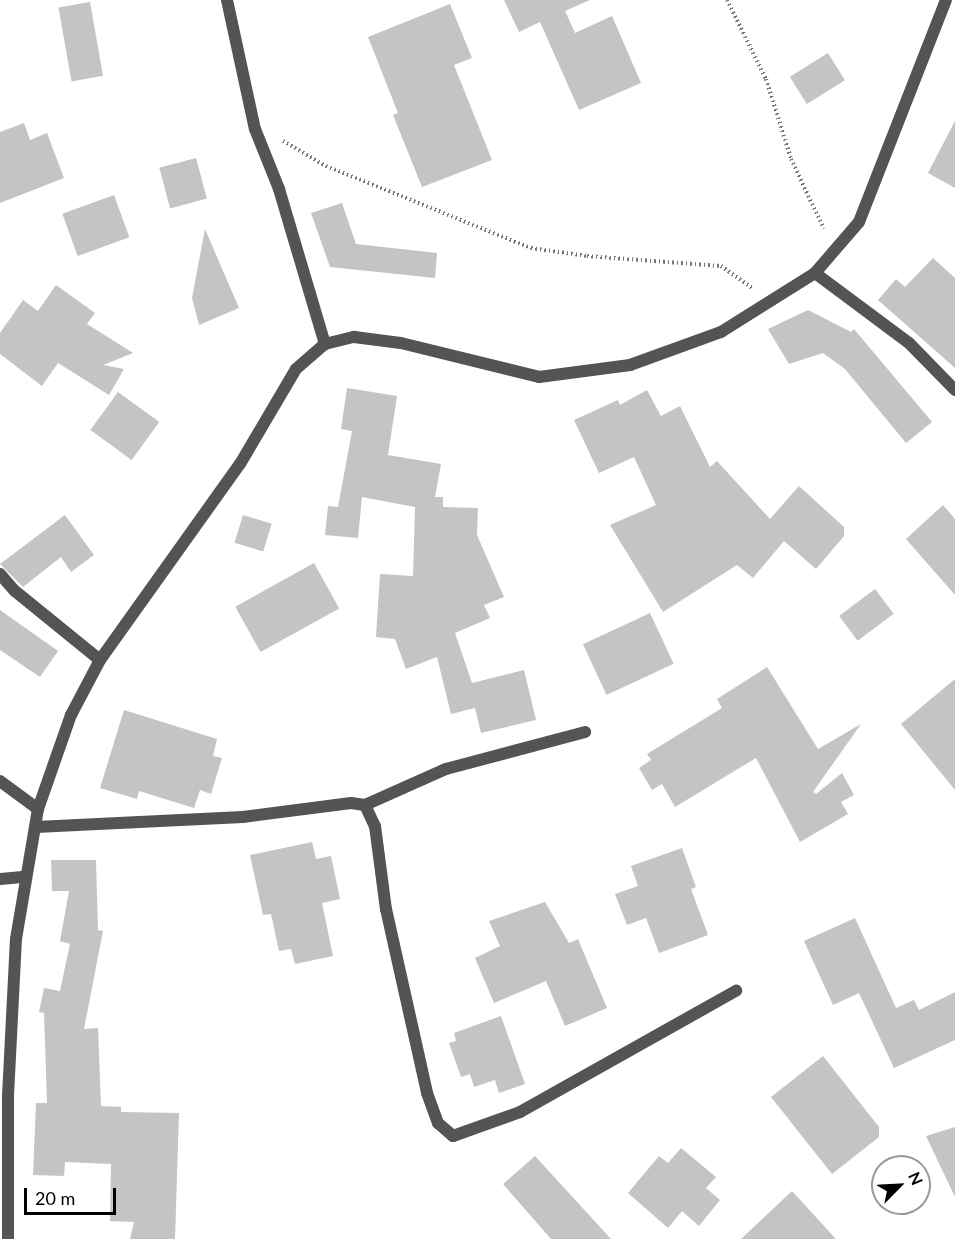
<!DOCTYPE html>
<html>
<head>
<meta charset="utf-8">
<style>
  body { margin:0 }
  #map { position:relative; width:955px; height:1239px; overflow:hidden; background:#fff; font-family:Lato,sans-serif }
  div>[style] { position:absolute }
  [style*='--x'] { left:calc(var(--x)*1px); top:calc(var(--y)*1px); width:calc(var(--w)*1px); rotate:calc(var(--a)*1deg) }
  .building>* { inset:0; background:#c4c4c4; transform-origin:0 0 }
  .path>* { height:4px; margin-top:-2px; transform-origin:0; background:repeating-linear-gradient(90deg,#767676 0 1.5px,transparent 0 4.5px) }
  .street>* { height:12px; margin:-6px; padding:0 6px; transform-origin:6px; border-radius:6px; background:#545454 }
  span { translate:-50% -50%; white-space:nowrap; text-align:center; line-height:1.15; -webkit-text-stroke:4.5px #fff; paint-order:stroke }
  .north { position:absolute; left:871px; top:1155px; width:60px; height:60px; box-sizing:border-box; background:#fff; border:2px solid #999; border-radius:50%; rotate:66deg; font-size:16px; font-weight:700; line-height:24px; text-align:center; color:#000 }
  .north::after { content:''; display:block; margin:auto; width:21px; height:27px; background:#000; clip-path:polygon(50% 0,100% 100%,50% 72%,0 100%) }
  .scale { position:absolute; left:24px; top:1188px; width:92px; height:27px; box-sizing:border-box; border:3px solid #000; border-top:0; padding-left:8px; font-size:18px; line-height:21px; white-space:nowrap; color:#000; -webkit-text-stroke:4px #fff; paint-order:stroke }
</style>
</head>
<body>
<div id="map">
  <div class="building">
    <div style="clip-path:polygon(504px 0,590px 0,565px 11px,575px 33px,612px 16px,641px 83px,579px 110px,540px 22px,519px 32px)"></div>
    <div style="left:90px;top:2px;width:75px;height:32px;rotate:80deg"></div>
    <div style="clip-path:polygon(450px 4px,472px 58px,454px 65px,492px 160px,422px 187px,393px 115px,398px 113px,368px 37px)"></div>
    <div style="left:828px;top:53px;width:32px;height:45px;rotate:58deg"></div>
    <div style="clip-path:polygon(955px 121px,955px 188px,928px 173px)"></div>
    <div style="clip-path:polygon(24px 123px,30px 140px,47px 133px,64px 178px,0 203px,0 132px)"></div>
    <div style="left:196px;top:158px;width:42px;height:38px;rotate:75deg"></div>
    <div style="left:114px;top:195px;width:45px;height:55px;rotate:70deg"></div>
    <div style="clip-path:polygon(342px 203px,356px 244px,437px 253px,435px 278px,330px 267px,311px 213px)"></div>
    <div style="clip-path:polygon(205px 229px,239px 308px,199px 325px,192px 298px)"></div>
    <div style="clip-path:polygon(933px 258px,955px 278px,955px 368px,878px 300px,896px 279px,905px 287px)"></div>
    <div style="clip-path:polygon(56px 285px,95px 313px,87px 324px,133px 353px,103px 365px,124px 369px,109px 395px,58px 363px,42px 386px,0 354px,0 333px,23px 300px,38px 311px)"></div>
    <div style="clip-path:polygon(808px 310px,851px 332px,854px 329px,932px 422px,906px 443px,845px 369px,823px 353px,789px 364px,768px 329px)"></div>
    <div style="clip-path:polygon(347px 388px,397px 396px,388px 455px,441px 464px,435px 497px,443px 497px,443px 507px,478px 508px,477px 535px,504px 597px,484px 605px,490px 618px,455px 633px,472px 683px,524px 670px,536px 720px,481px 733px,475px 708px,451px 714px,437px 657px,406px 669px,395px 639px,376px 637px,380px 574px,413px 576px,415px 507px,362px 497px,358px 538px,325px 535px,328px 506px,338px 507px,352px 431px,341px 429px)"></div>
    <div style="clip-path:polygon(647px 390px,661px 416px,680px 406px,710px 467px,717px 461px,770px 519px,799px 486px,844px 527px,844px 536px,816px 569px,784px 541px,753px 578px,737px 565px,663px 612px,610px 525px,656px 505px,634px 457px,599px 473px,574px 420px,618px 400px,620px 405px)"></div>
    <div style="left:118px;top:392px;width:51px;height:47px;rotate:36deg"></div>
    <div style="clip-path:polygon(943px 505px,955px 519px,955px 595px,906px 539px)"></div>
    <div style="clip-path:polygon(65px 515px,94px 555px,71px 572px,61px 557px,23px 587px,0 564px)"></div>
    <div style="left:243px;top:515px;width:30px;height:29px;rotate:17deg"></div>
    <div style="left:314px;top:563px;width:52px;height:90px;rotate:61deg"></div>
    <div style="left:875px;top:589px;width:31px;height:45px;rotate:53deg"></div>
    <div style="clip-path:polygon(0 610px,58px 651px,40px 677px,0 650px)"></div>
    <div style="left:650px;top:613px;width:56px;height:74px;rotate:65deg"></div>
    <div style="clip-path:polygon(767px 667px,818px 749px,861px 724px,813px 792px,816px 794px,842px 773px,854px 795px,841px 802px,848px 814px,800px 842px,756px 758px,675px 807px,662px 784px,652px 790px,639px 768px,651px 760px,647px 754px,722px 708px,717px 699px)"></div>
    <div style="clip-path:polygon(955px 679px,955px 790px,901px 724px)"></div>
    <div style="clip-path:polygon(124px 710px,217px 739px,213px 756px,222px 758px,211px 794px,200px 790px,194px 808px,139px 791px,137px 799px,100px 788px)"></div>
    <div style="clip-path:polygon(312px 842px,316px 859px,331px 856px,340px 899px,322px 903px,333px 956px,295px 964px,291px 949px,279px 951px,271px 914px,263px 915px,250px 855px)"></div>
    <div style="clip-path:polygon(682px 848px,696px 887px,691px 889px,708px 935px,659px 953px,646px 918px,627px 925px,615px 894px,638px 886px,631px 866px)"></div>
    <div style="clip-path:polygon(51px 860px,96px 860px,98px 930px,103px 931px,84px 1029px,98px 1028px,101px 1106px,121px 1107px,121px 1112px,179px 1113px,175px 1239px,130px 1239px,134px 1222px,110px 1221px,111px 1164px,65px 1162px,64px 1176px,33px 1175px,36px 1103px,47px 1103px,44px 1013px,39px 1012px,44px 988px,60px 991px,70px 944px,60px 941px,69px 891px,52px 891px)"></div>
    <div style="clip-path:polygon(545px 902px,569px 943px,578px 939px,607px 1008px,565px 1026px,546px 981px,494px 1003px,475px 958px,500px 946px,489px 921px)"></div>
    <div style="clip-path:polygon(855px 918px,896px 1008px,914px 1000px,919px 1010px,955px 992px,955px 1040px,894px 1068px,859px 993px,833px 1005px,804px 941px)"></div>
    <div style="clip-path:polygon(501px 1016px,525px 1084px,499px 1093px,495px 1080px,474px 1087px,470px 1074px,461px 1077px,449px 1043px,456px 1041px,454px 1033px)"></div>
    <div style="clip-path:polygon(823px 1056px,879px 1127px,879px 1137px,832px 1174px,771px 1097px)"></div>
    <div style="clip-path:polygon(955px 1127px,955px 1197px,926px 1136px)"></div>
    <div style="clip-path:polygon(681px 1148px,716px 1177px,706px 1188px,720px 1200px,699px 1226px,682px 1211px,668px 1228px,628px 1193px,659px 1156px,668px 1163px)"></div>
    <div style="clip-path:polygon(535px 1156px,611px 1239px,551px 1239px,503px 1184px)"></div>
    <div style="clip-path:polygon(792px 1191px,836px 1239px,741px 1239px)"></div>
  </div>
  <div class="path">
    <div style="--x:727;--y:0;--w:88;--a:63.7"></div>
    <div style="--x:766;--y:79;--w:84;--a:72.6"></div>
    <div style="--x:791;--y:159;--w:77;--a:64.8"></div>
    <div style="--x:283;--y:141;--w:50;--a:30.2"></div>
    <div style="--x:326;--y:166;--w:221;--a:21.8"></div>
    <div style="--x:531;--y:248;--w:57;--a:8.1"></div>
    <div style="--x:587;--y:256;--w:134;--a:4.3"></div>
    <div style="--x:721;--y:266;--w:38;--a:35"></div>
  </div>
  <div class="street">
    <div style="--x:227;--y:0;--w:132;--a:77.8"></div>
    <div style="--x:255;--y:129;--w:65;--a:68.2"></div>
    <div style="--x:279;--y:189;--w:162;--a:73.5"></div>
    <div style="--x:815;--y:273;--w:117;--a:36.7"></div>
    <div style="--x:909;--y:343;--w:66;--a:45.6"></div>
    <div style="--x:0;--y:574;--w:23;--a:49"></div>
    <div style="--x:15;--y:591;--w:109;--a:39.1"></div>
    <div style="--x:0;--y:781;--w:47;--a:36.4"></div>
    <div style="--x:365;--y:805;--w:23;--a:65"></div>
    <div style="--x:375;--y:826;--w:84;--a:82.5"></div>
    <div style="--x:386;--y:909;--w:189;--a:77.4"></div>
    <div style="--x:427;--y:1093;--w:32;--a:70"></div>
    <div style="--x:438;--y:1123;--w:20;--a:41"></div>
    <div style="--x:453;--y:1136;--w:71;--a:-19.7"></div>
    <div style="--x:520;--y:1112;--w:248;--a:-29.3"></div>
    <div style="--x:36;--y:827;--w:207;--a:-2.8"></div>
    <div style="--x:243;--y:817;--w:109;--a:-7.4"></div>
    <div style="--x:351;--y:803;--w:14;--a:8"></div>
    <div style="--x:365;--y:805;--w:89;--a:-24"></div>
    <div style="--x:446;--y:769;--w:144;--a:-14.9"></div>
    <div style="--x:0;--y:879;--w:25;--a:-5"></div>
    <div style="--x:8;--y:1239;--w:143;--a:-90"></div>
    <div style="--x:8;--y:1096;--w:157;--a:-87.1"></div>
    <div style="--x:16;--y:939;--w:132;--a:-80.4"></div>
    <div style="--x:38;--y:809;--w:100;--a:-70.7"></div>
    <div style="--x:71;--y:715;--w:62;--a:-62.2"></div>
    <div style="--x:100;--y:660;--w:241;--a:-54.5"></div>
    <div style="--x:240;--y:464;--w:110;--a:-59.5"></div>
    <div style="--x:296;--y:369;--w:38;--a:-41"></div>
    <div style="--x:325;--y:344;--w:30;--a:-14"></div>
    <div style="--x:354;--y:337;--w:47;--a:7.3"></div>
    <div style="--x:401;--y:343;--w:142;--a:13.8"></div>
    <div style="--x:539;--y:377;--w:92;--a:-7.5"></div>
    <div style="--x:630;--y:365;--w:97;--a:-19.9"></div>
    <div style="--x:721;--y:332;--w:111;--a:-32.1"></div>
    <div style="--x:815;--y:273;--w:67;--a:-49.2"></div>
    <div style="--x:859;--y:222;--w:238;--a:-68.6"></div>
  </div>
  <div class="north">N</div>
  <div class="scale">20 m</div>
</div>
</body>
</html>
